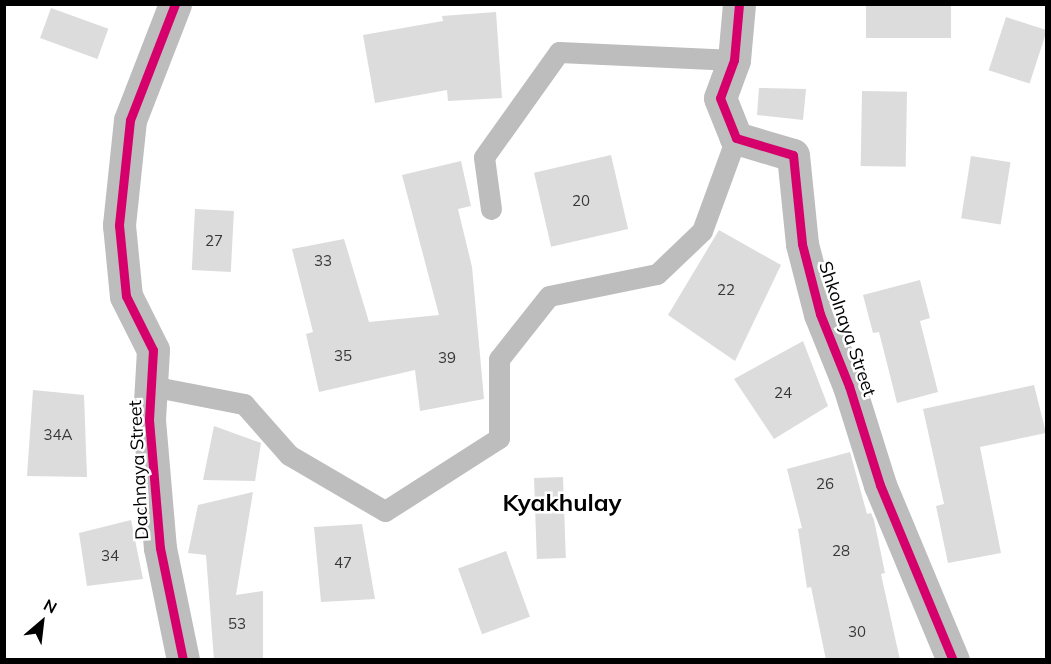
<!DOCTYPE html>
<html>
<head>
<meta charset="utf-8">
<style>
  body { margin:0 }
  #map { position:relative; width:1051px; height:664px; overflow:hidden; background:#fff; font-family:Mulish,sans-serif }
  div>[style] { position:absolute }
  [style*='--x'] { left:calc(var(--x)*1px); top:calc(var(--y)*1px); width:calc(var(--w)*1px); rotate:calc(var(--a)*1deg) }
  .building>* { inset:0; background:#dcdcdc; transform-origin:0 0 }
  .service>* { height:21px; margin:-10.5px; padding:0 10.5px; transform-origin:10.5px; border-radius:10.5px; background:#bdbdbd }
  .minor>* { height:33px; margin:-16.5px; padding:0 16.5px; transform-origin:16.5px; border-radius:16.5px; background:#bdbdbd }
  .cycleway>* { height:9px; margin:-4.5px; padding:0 4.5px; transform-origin:4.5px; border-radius:4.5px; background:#d6006c }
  span { translate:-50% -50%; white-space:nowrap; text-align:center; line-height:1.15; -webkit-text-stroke:5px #fff; paint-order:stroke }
  .number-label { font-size:15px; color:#373737 }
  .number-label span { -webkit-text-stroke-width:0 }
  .street-label { font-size:18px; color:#000 }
  .district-label { font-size:24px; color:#000; font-weight:700 }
  .frame { position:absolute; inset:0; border:6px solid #000; pointer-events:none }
  .north { position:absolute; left:12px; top:592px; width:60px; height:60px; -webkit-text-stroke:4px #fff; paint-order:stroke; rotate:28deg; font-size:16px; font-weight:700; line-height:24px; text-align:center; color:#000 }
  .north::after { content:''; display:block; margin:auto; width:21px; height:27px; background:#000; clip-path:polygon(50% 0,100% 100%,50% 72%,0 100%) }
</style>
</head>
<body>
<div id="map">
  <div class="building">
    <div style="left:866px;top:4px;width:85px;height:34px"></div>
    <div style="left:51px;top:8px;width:61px;height:32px;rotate:20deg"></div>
    <div style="clip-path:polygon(496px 12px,502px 98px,448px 101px,447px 90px,375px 103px,363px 35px,443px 21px,442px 16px)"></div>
    <div style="left:1006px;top:17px;width:43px;height:56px;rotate:18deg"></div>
    <div style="clip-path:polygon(759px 88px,806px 89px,803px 120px,757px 115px)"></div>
    <div style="left:862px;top:91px;width:45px;height:75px;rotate:1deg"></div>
    <div style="left:611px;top:155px;width:76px;height:79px;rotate:77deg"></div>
    <div style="left:971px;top:156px;width:40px;height:63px;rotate:9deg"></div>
    <div style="clip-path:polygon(461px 161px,471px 206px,458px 209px,472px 267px,484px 399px,420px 411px,415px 370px,319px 392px,306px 334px,313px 332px,292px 249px,344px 239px,369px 322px,439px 315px,402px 175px)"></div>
    <div style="left:195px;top:209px;width:39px;height:61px;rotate:3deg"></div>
    <div style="clip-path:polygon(719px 230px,781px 265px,735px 361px,668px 315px)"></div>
    <div style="clip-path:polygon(920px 280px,930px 318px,920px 321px,938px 392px,897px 403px,879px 332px,873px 333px,863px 295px)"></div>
    <div style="clip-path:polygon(803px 341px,828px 406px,774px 439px,734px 379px)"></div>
    <div style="clip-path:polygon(1034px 385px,1046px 433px,980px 447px,1001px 553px,948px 563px,936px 506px,944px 504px,923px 409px)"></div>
    <div style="clip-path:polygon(33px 390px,84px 395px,87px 477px,27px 476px)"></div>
    <div style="clip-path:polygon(214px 426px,261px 443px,255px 481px,203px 480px)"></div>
    <div style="clip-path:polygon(850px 452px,867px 514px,871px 513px,874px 520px,885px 573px,881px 574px,900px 660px,826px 660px,811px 587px,807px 588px,798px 529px,802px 528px,787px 469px)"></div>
    <div style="left:563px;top:477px;width:81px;height:29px;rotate:88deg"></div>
    <div style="clip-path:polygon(253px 492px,236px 595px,263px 591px,263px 660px,214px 660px,206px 555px,188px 553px,198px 505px)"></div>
    <div style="clip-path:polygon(131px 520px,143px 579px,87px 586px,79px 533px)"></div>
    <div style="clip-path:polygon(362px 524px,375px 599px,321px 602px,314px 527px)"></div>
    <div style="left:506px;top:551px;width:70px;height:51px;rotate:70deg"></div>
  </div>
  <div class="service">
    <div style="--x:491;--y:209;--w:52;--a:-97.7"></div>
    <div style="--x:484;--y:157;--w:129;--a:-54.5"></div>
    <div style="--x:559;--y:52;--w:175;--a:2.6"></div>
    <div style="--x:151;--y:386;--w:95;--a:11"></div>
    <div style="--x:244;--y:404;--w:68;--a:48.6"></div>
    <div style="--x:289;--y:455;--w:111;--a:30.3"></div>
    <div style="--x:385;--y:511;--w:135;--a:-32.6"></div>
    <div style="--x:499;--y:438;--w:79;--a:-90"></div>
    <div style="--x:499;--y:359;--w:80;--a:-51.6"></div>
    <div style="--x:549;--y:296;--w:110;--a:-11.5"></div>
    <div style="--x:657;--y:274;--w:62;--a:-43.7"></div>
    <div style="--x:702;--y:231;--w:99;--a:-69.9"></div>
  </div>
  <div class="minor">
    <div style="--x:175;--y:4;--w:124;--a:111.2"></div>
    <div style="--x:130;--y:120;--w:106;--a:96"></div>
    <div style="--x:119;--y:225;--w:71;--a:84.4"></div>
    <div style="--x:126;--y:296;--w:60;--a:63.4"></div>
    <div style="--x:153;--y:350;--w:70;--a:93.3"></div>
    <div style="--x:149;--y:420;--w:128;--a:85.1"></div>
    <div style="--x:160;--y:548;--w:114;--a:78.4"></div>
    <div style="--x:739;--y:4;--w:56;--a:95.1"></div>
    <div style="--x:734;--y:60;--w:40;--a:110.2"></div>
    <div style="--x:720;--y:98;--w:43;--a:68.2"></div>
    <div style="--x:736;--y:138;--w:59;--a:16.6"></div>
    <div style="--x:793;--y:155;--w:89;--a:84.2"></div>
    <div style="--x:802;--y:244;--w:72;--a:75.6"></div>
    <div style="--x:820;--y:314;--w:78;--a:68.1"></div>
    <div style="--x:849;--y:386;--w:104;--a:72.6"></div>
    <div style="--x:880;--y:485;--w:190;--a:67.4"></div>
  </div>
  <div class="cycleway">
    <div style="--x:175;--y:4;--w:124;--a:111.2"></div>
    <div style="--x:130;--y:120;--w:106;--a:96"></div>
    <div style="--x:119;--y:225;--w:71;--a:84.4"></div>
    <div style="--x:126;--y:296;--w:60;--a:63.4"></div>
    <div style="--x:153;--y:350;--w:70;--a:93.3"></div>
    <div style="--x:149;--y:420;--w:128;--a:85.1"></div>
    <div style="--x:160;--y:548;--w:114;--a:78.4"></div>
    <div style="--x:739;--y:4;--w:56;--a:95.1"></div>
    <div style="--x:734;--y:60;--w:40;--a:110.2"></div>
    <div style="--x:720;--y:98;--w:43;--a:68.2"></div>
    <div style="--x:736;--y:138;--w:59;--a:16.6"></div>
    <div style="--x:793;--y:155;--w:89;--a:84.2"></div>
    <div style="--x:802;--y:244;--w:72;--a:75.6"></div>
    <div style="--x:820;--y:314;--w:78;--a:68.1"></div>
    <div style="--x:849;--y:386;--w:104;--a:72.6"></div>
    <div style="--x:880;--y:485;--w:190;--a:67.4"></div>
  </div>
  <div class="number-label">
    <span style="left:581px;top:201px">20</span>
    <span style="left:214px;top:241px">27</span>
    <span style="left:323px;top:261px">33</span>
    <span style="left:726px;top:290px">22</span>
    <span style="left:343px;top:356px">35</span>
    <span style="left:447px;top:358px">39</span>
    <span style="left:783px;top:393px">24</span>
    <span style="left:58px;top:435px">34А</span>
    <span style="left:825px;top:484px">26</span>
    <span style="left:841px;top:551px">28</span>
    <span style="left:110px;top:556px">34</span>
    <span style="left:343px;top:563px">47</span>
    <span style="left:237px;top:624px">53</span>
    <span style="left:857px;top:632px">30</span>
  </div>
  <div class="street-label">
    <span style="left:847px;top:329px;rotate:71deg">Shkolnaya Street</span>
    <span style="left:139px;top:470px;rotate:-93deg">Dachnaya Street</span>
  </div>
  <div class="district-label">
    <span style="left:562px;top:503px">Kyakhulay</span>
  </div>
  <div class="frame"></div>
  <div class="north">N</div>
</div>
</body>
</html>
